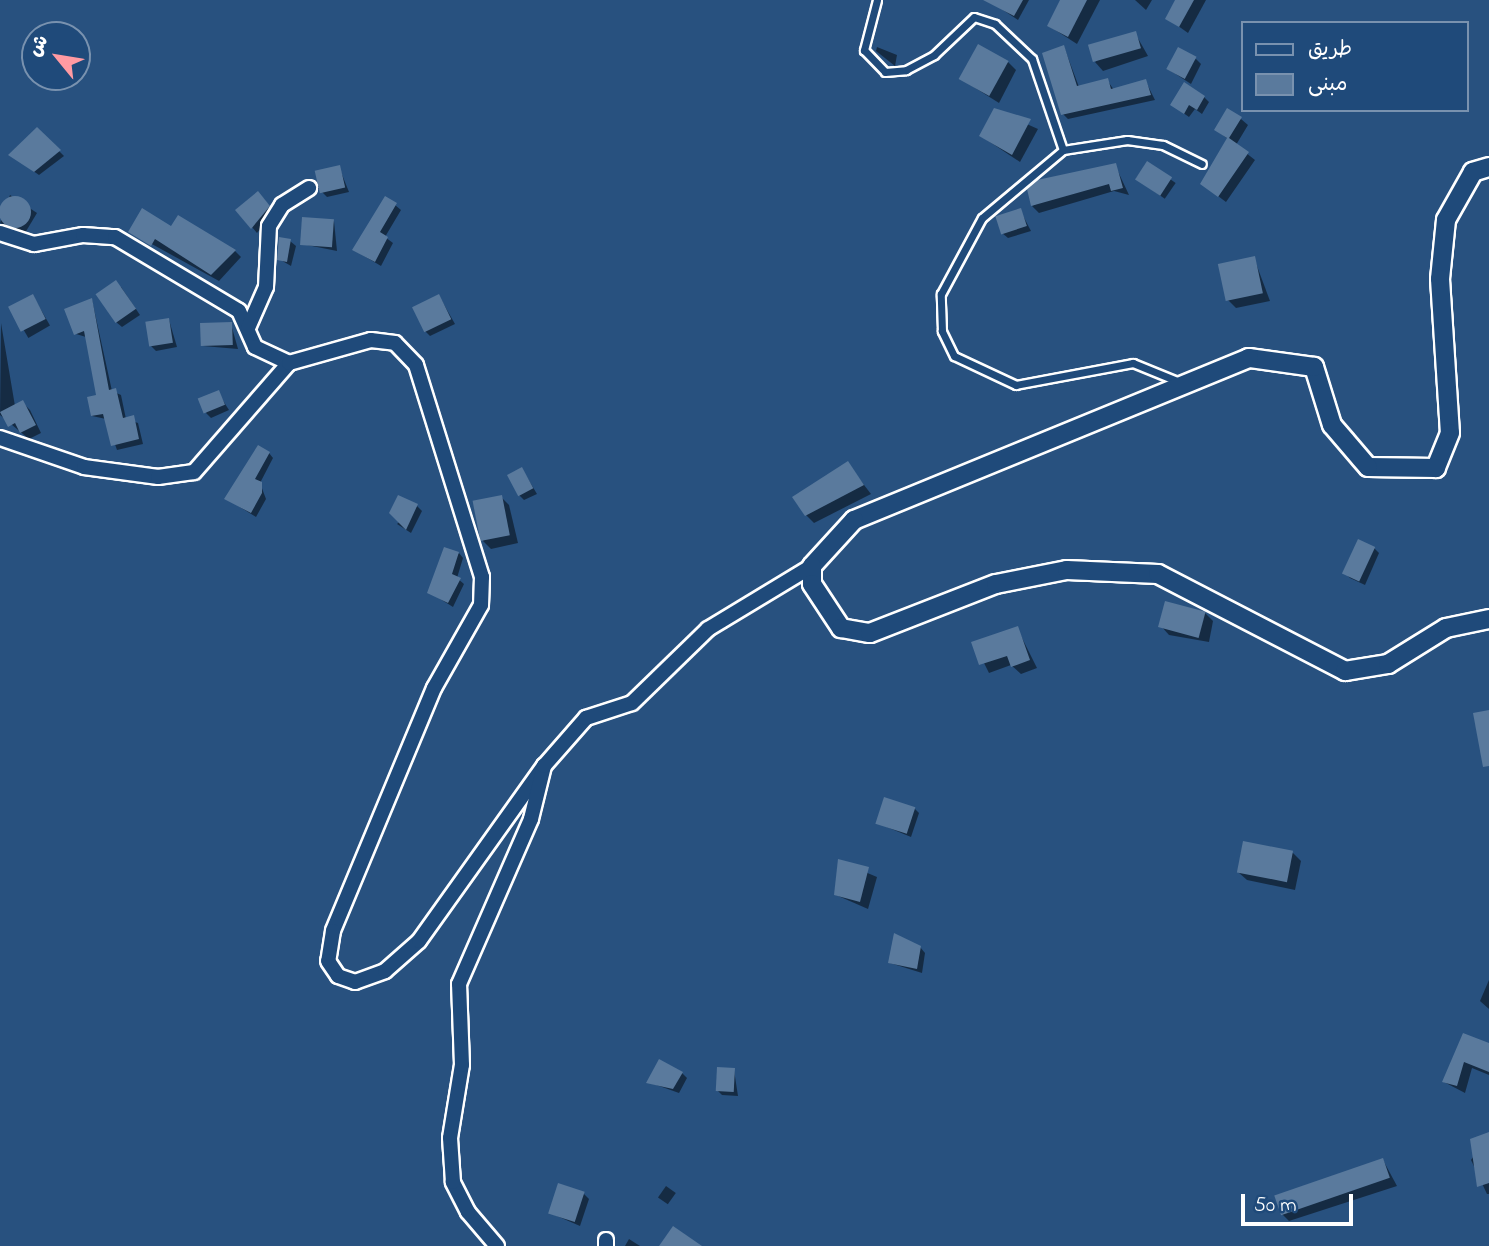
<!DOCTYPE html>
<html>
<head>
<meta charset="utf-8">
<style>
  body { margin:0 }
  #map { position:relative; width:1489px; height:1246px; overflow:hidden; background:#28517f; font-family:"Indie Flower","Playpen Sans Arabic",sans-serif }
  div>[style] { position:absolute }
  [style*='--x'] { left:calc(var(--x)*1px); top:calc(var(--y)*1px); width:calc(var(--w)*1px); rotate:calc(var(--a)*1deg) }
  .shadow>* { inset:0; background:#0007; transform-origin:0 0 }
  .building>* { inset:0; background:#5a7a9d; transform-origin:0 0 }
  .round { border-radius:50% }
  .roads { filter:drop-shadow(2px 0 #fff) drop-shadow(-2px 0 #fff) drop-shadow(0 2px #fff) drop-shadow(0 -2px #fff) }
  .service>* { height:7px; margin:-3.5px; padding:0 3.5px; transform-origin:3.5px; border-radius:3.5px; background:#1f4a7a }
  .minor>* { height:14px; margin:-7px; padding:0 7px; transform-origin:7px; border-radius:7px; background:#1f4a7a }
  .tertiary>* { height:18px; margin:-9px; padding:0 9px; transform-origin:9px; border-radius:9px; background:#1f4a7a }
  span { translate:-50% -50%; white-space:nowrap; text-align:center; line-height:1.15; -webkit-text-stroke:7px #1f4a7a; paint-order:stroke }
  .legend { position:absolute; left:1241px; top:21px; width:228px; height:91px; box-sizing:border-box; background:#1f4a7a; border:2px solid #7992af; margin:0; padding:9px 12px; list-style:none; font-size:21px; color:#fff }
  .legend li { display:flex; align-items:center; gap:14px; height:35px }
  .legend b { width:35px; border:2px solid #7992af }
  .north { position:absolute; left:21px; top:21px; width:70px; height:70px; box-sizing:border-box; background:#1f4a7a; border:2px solid #7992af; border-radius:50%; rotate:300deg; font-size:19px; font-weight:700; line-height:28px; text-align:center; color:#fff }
  .north::after { content:''; display:block; margin:auto; width:24px; height:32px; background:#ff9aa2; clip-path:polygon(50% 0,100% 100%,50% 72%,0 100%) }
  .scale { position:absolute; left:1241px; top:1194px; width:112px; height:32px; box-sizing:border-box; border:4px solid #fff; border-top:0; padding-left:9px; font-size:21px; line-height:24px; white-space:nowrap; color:#fff; -webkit-text-stroke:5px #1f4a7a; paint-order:stroke }
</style>
</head>
<body>
<div id="map">
  <div class="shadow">
    <div style="clip-path:polygon(1005px 0,1029px 0,1018px 20px,1000px 8px)"></div>
    <div style="clip-path:polygon(1065px 0,1100px 0,1077px 44px,1049px 26px)"></div>
    <div style="clip-path:polygon(1135px 0,1152px 0,1146px 10px)"></div>
    <div style="clip-path:polygon(1177px 0,1206px 0,1188px 33px,1167px 18px)"></div>
    <div style="clip-path:polygon(1135px 33px,1148px 56px,1103px 71px,1095px 62px)"></div>
    <div style="clip-path:polygon(877px 47px,897px 55px,895px 66px,876px 51px)"></div>
    <div style="clip-path:polygon(1064px 47px,1079px 87px,1107px 80px,1114px 90px,1145px 80px,1155px 100px,1068px 119px,1063px 114px)"></div>
    <div style="clip-path:polygon(1196px 59px,1201px 64px,1191px 84px,1168px 69px)"></div>
    <div style="clip-path:polygon(1008px 62px,1016px 70px,999px 103px,961px 79px)"></div>
    <div style="clip-path:polygon(1204px 97px,1209px 102px,1202px 114px,1195px 109px,1189px 117px,1172px 105px)"></div>
    <div style="clip-path:polygon(995px 110px,1038px 129px,1020px 162px,981px 136px)"></div>
    <div style="clip-path:polygon(1241px 119px,1248px 125px,1236px 145px,1255px 160px,1226px 202px,1202px 184px,1228px 139px,1216px 130px)"></div>
    <div style="clip-path:polygon(37px 129px,64px 156px,39px 175px,10px 155px)"></div>
    <div style="left:1147px;top:163px;width:35px;height:19px;rotate:35deg"></div>
    <div style="clip-path:polygon(1115px 165px,1129px 195px,1114px 191px,1039px 213px,1032px 206px)"></div>
    <div style="clip-path:polygon(339px 167px,349px 192px,327px 197px,322px 192px)"></div>
    <div style="clip-path:polygon(10px 195px,37px 213px,25px 233px,0 223px)"></div>
    <div style="clip-path:polygon(263px 198px,274px 212px,257px 233px,237px 210px)"></div>
    <div style="clip-path:polygon(395px 205px,401px 210px,385px 237px,393px 243px,381px 266px,354px 250px)"></div>
    <div style="clip-path:polygon(1020px 210px,1031px 231px,1008px 238px,1002px 233px)"></div>
    <div style="clip-path:polygon(334px 221px,337px 251px,302px 244px)"></div>
    <div style="clip-path:polygon(172px 228px,235px 251px,241px 257px,219px 281px,130px 232px)"></div>
    <div style="clip-path:polygon(290px 241px,296px 246px,291px 266px,279px 259px)"></div>
    <div style="clip-path:polygon(1254px 258px,1270px 301px,1236px 308px,1228px 300px)"></div>
    <div style="clip-path:polygon(121px 287px,140px 315px,122px 327px,116px 322px)"></div>
    <div style="left:33px;top:296px;width:34px;height:25px;rotate:60deg"></div>
    <div style="clip-path:polygon(439px 296px,455px 324px,430px 336px,425px 331px)"></div>
    <div style="clip-path:polygon(92px 300px,112px 391px,121px 395px,126px 419px,138px 423px,143px 444px,117px 450px,106px 419px,92px 416px,98px 397px,86px 337px,76px 334px)"></div>
    <div style="clip-path:polygon(169px 320px,177px 347px,156px 351px,151px 346px)"></div>
    <div style="clip-path:polygon(1px 323px,15px 406px,23px 403px,30px 410px,41px 433px,29px 439px,0 415px)"></div>
    <div style="clip-path:polygon(231px 324px,238px 349px,203px 346px)"></div>
    <div style="clip-path:polygon(218px 393px,229px 410px,211px 418px,206px 413px)"></div>
    <div style="clip-path:polygon(269px 453px,273px 458px,260px 483px,266px 499px,256px 517px,227px 499px)"></div>
    <div style="clip-path:polygon(847px 463px,871px 494px,814px 523px,806px 515px)"></div>
    <div style="clip-path:polygon(522px 469px,537px 494px,524px 500px,519px 495px)"></div>
    <div style="clip-path:polygon(501px 497px,509px 505px,518px 543px,491px 549px,483px 541px)"></div>
    <div style="clip-path:polygon(417px 506px,422px 511px,411px 533px,397px 524px)"></div>
    <div style="clip-path:polygon(1374px 548px,1379px 553px,1365px 585px,1350px 578px,1345px 573px)"></div>
    <div style="clip-path:polygon(459px 553px,463px 558px,457px 578px,464px 584px,453px 607px,429px 592px)"></div>
    <div style="clip-path:polygon(1205px 613px,1213px 621px,1209px 642px,1169px 635px,1161px 626px)"></div>
    <div style="clip-path:polygon(1017px 628px,1037px 668px,1021px 674px,1011px 665px,989px 673px,974px 643px)"></div>
    <div style="clip-path:polygon(914px 808px,919px 813px,911px 837px,877px 823px)"></div>
    <div style="clip-path:polygon(1293px 853px,1301px 861px,1295px 890px,1247px 880px,1238px 872px)"></div>
    <div style="clip-path:polygon(839px 861px,877px 877px,868px 909px,836px 895px)"></div>
    <div style="clip-path:polygon(920px 947px,925px 953px,922px 973px,890px 963px)"></div>
    <div style="clip-path:polygon(1489px 980px,1489px 1009px,1480px 1001px)"></div>
    <div style="clip-path:polygon(1464px 1035px,1489px 1045px,1489px 1075px,1472px 1068px,1465px 1093px,1444px 1082px)"></div>
    <div style="clip-path:polygon(734px 1070px,738px 1096px,722px 1095px,717px 1090px)"></div>
    <div style="clip-path:polygon(682px 1073px,687px 1078px,679px 1093px,648px 1082px)"></div>
    <div style="clip-path:polygon(1489px 1134px,1489px 1194px,1487px 1194px,1471px 1160px)"></div>
    <div style="clip-path:polygon(1383px 1160px,1397px 1186px,1289px 1221px,1281px 1213px)"></div>
    <div style="left:666px;top:1186px;width:12px;height:14px;rotate:35deg"></div>
    <div style="clip-path:polygon(584px 1194px,589px 1199px,580px 1226px,550px 1213px)"></div>
    <div style="clip-path:polygon(629px 1239px,640px 1246px,625px 1246px)"></div>
  </div>
  <div class="building">
    <div style="clip-path:polygon(983px 0,1023px 0,1014px 16px)"></div>
    <div style="clip-path:polygon(1060px 0,1087px 0,1068px 37px,1047px 26px)"></div>
    <div style="clip-path:polygon(1175px 0,1194px 0,1179px 27px,1165px 19px)"></div>
    <div style="left:1136px;top:31px;width:18px;height:50px;rotate:74deg"></div>
    <div style="left:978px;top:44px;width:35px;height:40px;rotate:29deg"></div>
    <div style="clip-path:polygon(1064px 45px,1077px 86px,1108px 78px,1111px 89px,1146px 79px,1151px 95px,1061px 115px,1042px 53px)"></div>
    <div style="left:1178px;top:47px;width:21px;height:25px;rotate:28deg"></div>
    <div style="clip-path:polygon(1184px 82px,1205px 96px,1197px 110px,1189px 105px,1184px 114px,1170px 105px)"></div>
    <div style="clip-path:polygon(994px 108px,1031px 119px,1012px 155px,979px 136px)"></div>
    <div style="clip-path:polygon(1227px 108px,1242px 117px,1229px 138px,1249px 152px,1218px 197px,1200px 184px,1227px 138px,1214px 130px)"></div>
    <div style="clip-path:polygon(37px 127px,61px 150px,34px 172px,8px 155px)"></div>
    <div style="left:1147px;top:161px;width:30px;height:22px;rotate:33deg"></div>
    <div style="clip-path:polygon(1116px 163px,1123px 188px,1111px 191px,1109px 184px,1031px 206px,1027px 189px,1037px 180px)"></div>
    <div style="left:340px;top:165px;width:23px;height:26px;rotate:77deg"></div>
    <div style="clip-path:polygon(258px 191px,270px 206px,251px 229px,235px 210px)"></div>
    <div style="clip-path:polygon(385px 196px,397px 203px,380px 232px,388px 237px,375px 262px,352px 250px)"></div>
    <div class="round" style="left:-1px;top:196px;width:32px;height:32px"></div>
    <div style="clip-path:polygon(142px 208px,171px 226px,178px 215px,236px 250px,211px 275px,155px 239px,151px 246px,128px 232px)"></div>
    <div style="left:1021px;top:208px;width:19px;height:27px;rotate:72deg"></div>
    <div style="left:302px;top:217px;width:32px;height:28px;rotate:4deg"></div>
    <div style="clip-path:polygon(279px 237px,291px 239px,287px 262px,277px 260px)"></div>
    <div style="left:1255px;top:256px;width:38px;height:38px;rotate:78deg"></div>
    <div style="left:116px;top:280px;width:35px;height:25px;rotate:55deg"></div>
    <div style="left:33px;top:294px;width:28px;height:28px;rotate:63deg"></div>
    <div style="left:439px;top:294px;width:28px;height:30px;rotate:64deg"></div>
    <div style="clip-path:polygon(92px 298px,109px 390px,116px 388px,123px 418px,134px 415px,139px 439px,111px 446px,103px 414px,91px 416px,87px 397px,96px 395px,84px 331px,74px 335px,64px 309px)"></div>
    <div style="left:169px;top:318px;width:25px;height:24px;rotate:81deg"></div>
    <div style="left:232px;top:322px;width:23px;height:32px;rotate:88deg"></div>
    <div style="left:219px;top:390px;width:16px;height:23px;rotate:68deg"></div>
    <div style="clip-path:polygon(23px 400px,36px 425px,20px 433px,15px 423px,8px 427px,0 412px)"></div>
    <div style="clip-path:polygon(258px 445px,270px 452px,255px 479px,262px 482px,262px 493px,251px 513px,224px 499px)"></div>
    <div style="clip-path:polygon(848px 461px,864px 485px,805px 516px,792px 497px)"></div>
    <div style="left:522px;top:467px;width:24px;height:17px;rotate:62deg"></div>
    <div style="clip-path:polygon(398px 495px,418px 504px,406px 530px,389px 513px)"></div>
    <div style="left:502px;top:495px;width:41px;height:30px;rotate:79deg"></div>
    <div style="left:1358px;top:539px;width:19px;height:38px;rotate:25deg"></div>
    <div style="clip-path:polygon(444px 547px,459px 552px,452px 574px,461px 578px,448px 603px,427px 593px)"></div>
    <div style="left:1165px;top:601px;width:42px;height:27px;rotate:15deg"></div>
    <div style="clip-path:polygon(1018px 626px,1030px 660px,1011px 667px,1007px 656px,979px 665px,971px 642px)"></div>
    <div style="clip-path:polygon(1489px 710px,1489px 766px,1483px 767px,1473px 713px)"></div>
    <div style="left:884px;top:797px;width:33px;height:28px;rotate:18deg"></div>
    <div style="left:1243px;top:841px;width:51px;height:32px;rotate:11deg"></div>
    <div style="clip-path:polygon(838px 859px,869px 867px,860px 902px,834px 895px)"></div>
    <div style="clip-path:polygon(894px 933px,921px 946px,917px 969px,888px 963px)"></div>
    <div style="clip-path:polygon(1463px 1033px,1489px 1043px,1489px 1072px,1464px 1062px,1457px 1086px,1442px 1082px)"></div>
    <div style="clip-path:polygon(659px 1059px,683px 1072px,673px 1089px,646px 1083px)"></div>
    <div style="left:717px;top:1067px;width:18px;height:24px;rotate:3deg"></div>
    <div style="clip-path:polygon(1489px 1132px,1489px 1183px,1477px 1187px,1470px 1139px)"></div>
    <div style="left:1383px;top:1158px;width:21px;height:115px;rotate:71deg"></div>
    <div style="left:558px;top:1183px;width:28px;height:32px;rotate:18deg"></div>
    <div style="clip-path:polygon(673px 1226px,702px 1246px,659px 1246px)"></div>
  </div>
  <div class="roads">
    <div class="service">
      <div style="--x:877;--y:0;--w:52;--a:104.6"></div>
      <div style="--x:864;--y:50;--w:30;--a:46"></div>
      <div style="--x:885;--y:72;--w:21;--a:-5"></div>
      <div style="--x:906;--y:70;--w:32;--a:-28"></div>
      <div style="--x:934;--y:55;--w:55;--a:-43.5"></div>
      <div style="--x:974;--y:17;--w:22;--a:18"></div>
      <div style="--x:995;--y:24;--w:51;--a:43.4"></div>
      <div style="--x:1032;--y:59;--w:96;--a:71.2"></div>
      <div style="--x:1182;--y:383;--w:53;--a:-157.8"></div>
      <div style="--x:1133;--y:363;--w:119;--a:169.4"></div>
      <div style="--x:1016;--y:385;--w:68;--a:-154.9"></div>
      <div style="--x:954;--y:356;--w:28;--a:-116"></div>
      <div style="--x:942;--y:331;--w:37;--a:-92"></div>
      <div style="--x:941;--y:294;--w:86;--a:-61.7"></div>
      <div style="--x:982;--y:218;--w:106;--a:-40"></div>
      <div style="--x:1063;--y:150;--w:65;--a:-8.9"></div>
      <div style="--x:1127;--y:140;--w:36;--a:8"></div>
      <div style="--x:1163;--y:145;--w:43;--a:26"></div>
    </div>
    <div class="minor">
      <div style="--x:0;--y:233;--w:36;--a:18"></div>
      <div style="--x:34;--y:244;--w:50;--a:-10.4"></div>
      <div style="--x:83;--y:235;--w:32;--a:4"></div>
      <div style="--x:115;--y:237;--w:144;--a:30.8"></div>
      <div style="--x:239;--y:311;--w:39;--a:66"></div>
      <div style="--x:255;--y:347;--w:38;--a:25"></div>
      <div style="--x:248;--y:328;--w:45;--a:-66.3"></div>
      <div style="--x:266;--y:287;--w:61;--a:-87.2"></div>
      <div style="--x:269;--y:226;--w:25;--a:-58"></div>
      <div style="--x:282;--y:205;--w:32;--a:-32"></div>
      <div style="--x:0;--y:438;--w:89;--a:19"></div>
      <div style="--x:84;--y:467;--w:75;--a:7.7"></div>
      <div style="--x:158;--y:477;--w:36;--a:-8"></div>
      <div style="--x:194;--y:472;--w:145;--a:-48.9"></div>
      <div style="--x:289;--y:363;--w:85;--a:-15.7"></div>
      <div style="--x:371;--y:340;--w:24;--a:7"></div>
      <div style="--x:395;--y:343;--w:30;--a:46"></div>
      <div style="--x:416;--y:365;--w:222;--a:72.7"></div>
      <div style="--x:482;--y:577;--w:28;--a:92"></div>
      <div style="--x:481;--y:605;--w:95;--a:119.5"></div>
      <div style="--x:434;--y:688;--w:263;--a:112.6"></div>
      <div style="--x:333;--y:931;--w:30;--a:99"></div>
      <div style="--x:328;--y:961;--w:18;--a:56"></div>
      <div style="--x:338;--y:976;--w:18;--a:19"></div>
      <div style="--x:355;--y:982;--w:32;--a:-20"></div>
      <div style="--x:385;--y:971;--w:45;--a:-41.4"></div>
      <div style="--x:419;--y:941;--w:215;--a:-54.5"></div>
      <div style="--x:606;--y:1240;--w:6;--a:90"></div>
      <div style="--x:497;--y:1246;--w:45;--a:-130.5"></div>
      <div style="--x:468;--y:1212;--w:34;--a:-117"></div>
      <div style="--x:453;--y:1182;--w:44;--a:-93.9"></div>
      <div style="--x:450;--y:1138;--w:74;--a:-80.7"></div>
      <div style="--x:462;--y:1065;--w:81;--a:-92.1"></div>
      <div style="--x:459;--y:984;--w:180;--a:-66.4"></div>
      <div style="--x:531;--y:819;--w:55;--a:-76.2"></div>
      <div style="--x:544;--y:766;--w:64;--a:-48.8"></div>
      <div style="--x:586;--y:718;--w:48;--a:-18.1"></div>
      <div style="--x:632;--y:703;--w:106;--a:-44.2"></div>
      <div style="--x:708;--y:629;--w:122;--a:-31.2"></div>
    </div>
    <div class="tertiary">
      <div style="--x:1489;--y:167;--w:17;--a:163"></div>
      <div style="--x:1473;--y:172;--w:55;--a:119.4"></div>
      <div style="--x:1446;--y:220;--w:59;--a:95.8"></div>
      <div style="--x:1440;--y:279;--w:154;--a:86.3"></div>
      <div style="--x:1450;--y:433;--w:38;--a:112"></div>
      <div style="--x:1436;--y:468;--w:68;--a:-179.2"></div>
      <div style="--x:1368;--y:467;--w:55;--a:-130.6"></div>
      <div style="--x:1332;--y:425;--w:61;--a:-107.2"></div>
      <div style="--x:1314;--y:367;--w:66;--a:-172.1"></div>
      <div style="--x:1249;--y:358;--w:427;--a:157.7"></div>
      <div style="--x:854;--y:520;--w:62;--a:132.4"></div>
      <div style="--x:812;--y:566;--w:18;--a:90"></div>
      <div style="--x:812;--y:584;--w:53;--a:56.6"></div>
      <div style="--x:841;--y:628;--w:29;--a:10"></div>
      <div style="--x:870;--y:633;--w:135;--a:-21.3"></div>
      <div style="--x:996;--y:584;--w:72;--a:-11.2"></div>
      <div style="--x:1067;--y:570;--w:91;--a:2.5"></div>
      <div style="--x:1158;--y:574;--w:211;--a:27.4"></div>
      <div style="--x:1345;--y:671;--w:44;--a:-9.2"></div>
      <div style="--x:1388;--y:664;--w:68;--a:-31.8"></div>
      <div style="--x:1446;--y:628;--w:44;--a:-11.8"></div>
    </div>
  </div>
  <ul class="legend">
  <li><b style="height:9px;background:#1f4a7a"></b>طريق</li>
  <li><b style="height:19px;background:#5a7a9d"></b>مبنى</li>
  </ul>
  <div class="north">ش</div>
  <div class="scale">50 m</div>
</div>
</body>
</html>
